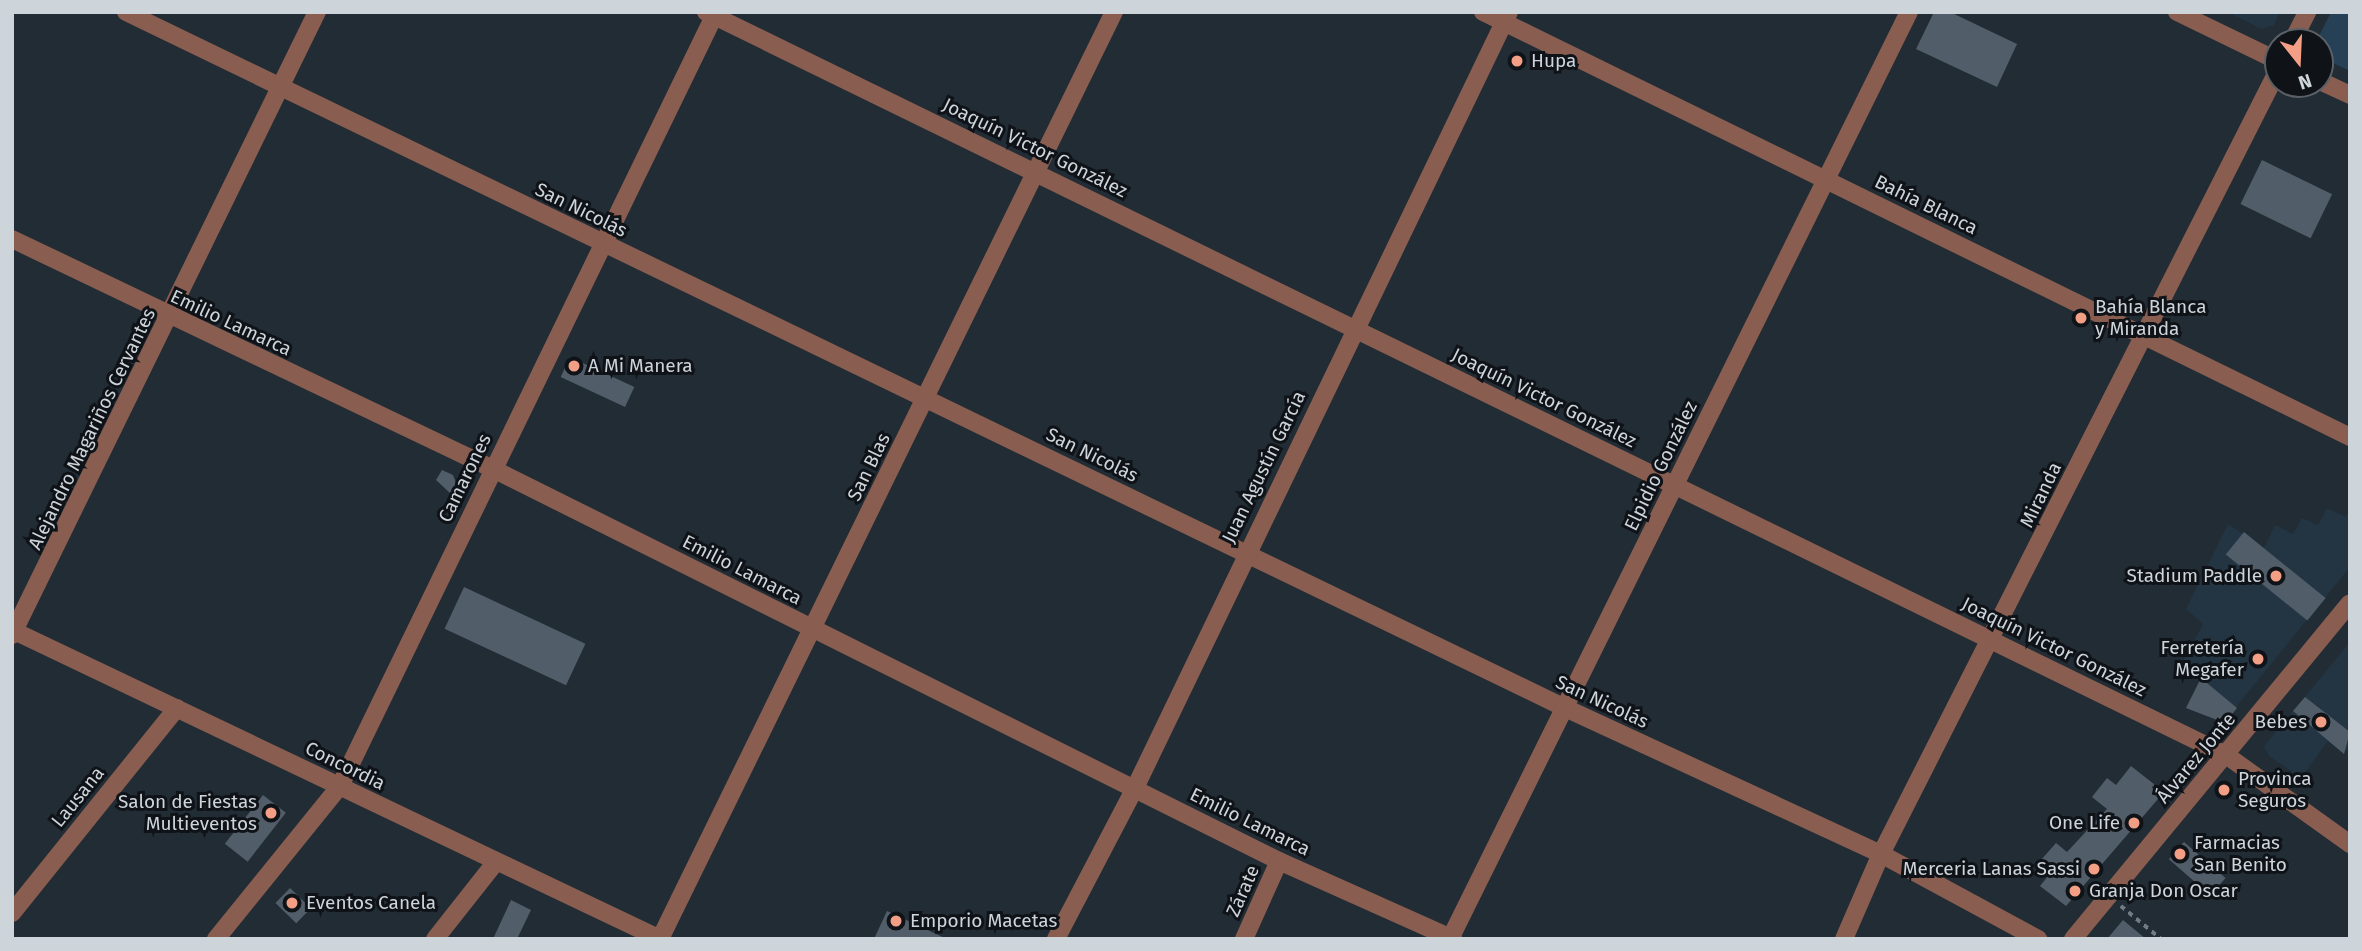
<!DOCTYPE html>
<html>
<head>
<meta charset="utf-8">
<style>
  body { margin:0 }
  #map { position:relative; width:2362px; height:951px; overflow:hidden; background:#212c35; font-family:"Fira Sans",sans-serif }
  div>[style] { position:absolute }
  [style*='--x'] { left:calc(var(--x)*1px); top:calc(var(--y)*1px); width:calc(var(--w)*1px); rotate:calc(var(--a)*1deg) }
  .built>* { inset:0; background:#233442 }
  .green>* { inset:0; background:#264056 }
  .building>* { inset:0; background:#515d68; transform-origin:0 0 }
  .path>* { height:3.5px; margin-top:-1.75px; transform-origin:0; background:repeating-linear-gradient(90deg,#727b83 0 5px,transparent 0 10px) }
  .minor>* { height:18px; margin:-9px; padding:0 9px; transform-origin:9px; border-radius:9px; background:#895d4f }
  .dots>* { width:19px; height:19px; translate:-50% -50%; box-sizing:border-box; border:4px solid #0f1318; border-radius:50% }
  span { translate:-50% -50%; white-space:nowrap; text-align:center; line-height:1.15; -webkit-text-stroke:6px #0f1318; paint-order:stroke }
  .poi-label { font-size:19px; color:#cdd4da }
  .left { translate:0 -50%; text-align:left }
  .right { translate:-100% -50%; text-align:right }
  .street-label { font-size:19px; color:#cdd4da }
  .frame { position:absolute; inset:0; border:14px solid #cdd4da; pointer-events:none }
  .north { position:absolute; left:2264px; top:28px; width:70px; height:70px; box-sizing:border-box; background:#0f1318; border:2px solid #5b6066; border-radius:50%; rotate:162deg; font-size:19px; font-weight:700; line-height:28px; text-align:center; color:#cdd4da }
  .north::after { content:''; display:block; margin:auto; width:24px; height:32px; background:#f39f85; clip-path:polygon(50% 0,100% 100%,50% 72%,0 100%) }
</style>
</head>
<body>
<div id="map">
  <div class="built">
    <div style="clip-path:polygon(2227px 12px,2280px 12px,2274px 25px,2262px 29px)"></div>
    <div style="clip-path:polygon(2327px 508px,2346px 517px,2350px 509px,2350px 567px,2223px 723px,2186px 708px,2201px 678px,2182px 663px,2203px 624px,2186px 609px,2228px 524px,2264px 548px,2275px 525px,2293px 534px,2302px 518px,2318px 525px)"></div>
    <div style="clip-path:polygon(2350px 642px,2350px 746px,2344px 754px,2328px 741px,2301px 778px,2269px 756px,2264px 746px)"></div>
  </div>
  <div class="green">
    <div style="clip-path:polygon(2331px 12px,2350px 12px,2350px 71px,2320px 57px,2316px 42px)"></div>
  </div>
  <div class="building">
    <div style="clip-path:polygon(1934px 12px,1950px 12px,2017px 44px,1997px 87px,1916px 49px)"></div>
    <div style="left:2262px;top:160px;width:78px;height:49px;rotate:26deg"></div>
    <div style="left:570px;top:357px;width:71px;height:22px;rotate:25deg"></div>
    <div style="clip-path:polygon(442px 470px,453px 475px,458px 488px,451px 494px,436px 480px)"></div>
    <div style="left:2244px;top:532px;width:105px;height:29px;rotate:39deg"></div>
    <div style="left:464px;top:587px;width:134px;height:46px;rotate:25deg"></div>
    <div style="clip-path:polygon(2201px 678px,2237px 708px,2225px 723px,2186px 708px)"></div>
    <div style="clip-path:polygon(2305px 697px,2350px 732px,2344px 754px,2293px 711px)"></div>
    <div style="clip-path:polygon(2131px 766px,2164px 792px,2066px 906px,2040px 886px,2053px 870px,2041px 860px,2056px 843px,2067px 852px,2107px 809px,2092px 797px,2107px 778px,2116px 785px)"></div>
    <div style="left:263px;top:795px;width:29px;height:62px;rotate:38deg"></div>
    <div style="left:2184px;top:842px;width:55px;height:23px;rotate:41deg"></div>
    <div style="left:290px;top:888px;width:29px;height:21px;rotate:44deg"></div>
    <div style="clip-path:polygon(511px 900px,531px 910px,517px 939px,493px 939px)"></div>
    <div style="clip-path:polygon(887px 911px,947px 939px,874px 939px)"></div>
    <div style="clip-path:polygon(2123px 920px,2146px 939px,2107px 939px)"></div>
  </div>
  <div class="path">
    <div style="--x:2121;--y:906;--w:52;--a:39.5"></div>
  </div>
  <div class="minor">
    <div style="--x:126;--y:12;--w:1596;--a:25.81"></div>
    <div style="--x:1563;--y:707;--w:350;--a:24.8"></div>
    <div style="--x:1881;--y:854;--w:179;--a:28.4"></div>
    <div style="--x:706;--y:12;--w:1692;--a:26.05"></div>
    <div style="--x:2226;--y:755;--w:153;--a:35.7"></div>
    <div style="--x:1483;--y:12;--w:966;--a:26.11"></div>
    <div style="--x:2177;--y:12;--w:112;--a:25.9"></div>
    <div style="--x:2292;--y:42;--w:34;--a:-63"></div>
    <div style="--x:2320;--y:81;--w:33;--a:25"></div>
    <div style="--x:12;--y:239;--w:533;--a:25.56"></div>
    <div style="--x:493;--y:469;--w:878;--a:26.51"></div>
    <div style="--x:1279;--y:861;--w:191;--a:24.1"></div>
    <div style="--x:12;--y:630;--w:718;--a:25.49"></div>
    <div style="--x:12;--y:635;--w:694;--a:-63.92"></div>
    <div style="--x:12;--y:913;--w:263;--a:-51.2"></div>
    <div style="--x:216;--y:939;--w:197;--a:-51"></div>
    <div style="--x:340;--y:786;--w:860;--a:-64.09"></div>
    <div style="--x:435;--y:939;--w:97;--a:-51.7"></div>
    <div style="--x:660;--y:939;--w:1032;--a:-63.91"></div>
    <div style="--x:1056;--y:939;--w:170;--a:-62.4"></div>
    <div style="--x:1135;--y:788;--w:861;--a:-64.27"></div>
    <div style="--x:1244;--y:939;--w:85;--a:-65.8"></div>
    <div style="--x:1450;--y:939;--w:1034;--a:-63.66"></div>
    <div style="--x:1844;--y:939;--w:93;--a:-66.5"></div>
    <div style="--x:1881;--y:854;--w:879;--a:-63.14"></div>
    <div style="--x:2073;--y:939;--w:435;--a:-50.5"></div>
  </div>
  <div class="dots">
    <div style="left:1517px;top:61px;background:#f39f85"></div>
    <div style="left:2081px;top:318px;background:#f39f85"></div>
    <div style="left:574px;top:366px;background:#f39f85"></div>
    <div style="left:2276px;top:576px;background:#f39f85"></div>
    <div style="left:2258px;top:659px;background:#f39f85"></div>
    <div style="left:2321px;top:722px;background:#f39f85"></div>
    <div style="left:2224px;top:790px;background:#f39f85"></div>
    <div style="left:271px;top:813px;background:#f39f85"></div>
    <div style="left:2134px;top:823px;background:#f39f85"></div>
    <div style="left:2180px;top:854px;background:#f39f85"></div>
    <div style="left:2094px;top:869px;background:#f39f85"></div>
    <div style="left:2075px;top:891px;background:#f39f85"></div>
    <div style="left:292px;top:903px;background:#f39f85"></div>
    <div style="left:896px;top:921px;background:#f39f85"></div>
  </div>
  <div class="poi-label">
    <span class="left" style="left:1531px;top:61px">Hupa</span>
    <span class="left" style="left:2095px;top:318px">Bahía Blanca<br>y Miranda</span>
    <span class="left" style="left:588px;top:366px">A Mi Manera</span>
    <span class="right" style="left:2262px;top:576px">Stadium Paddle</span>
    <span class="right" style="left:2244px;top:659px">Ferretería<br>Megafer</span>
    <span class="right" style="left:2307px;top:722px">Bebes</span>
    <span class="left" style="left:2238px;top:790px">Provinca<br>Seguros</span>
    <span class="right" style="left:257px;top:813px">Salon de Fiestas<br>Multieventos</span>
    <span class="right" style="left:2120px;top:823px">One Life</span>
    <span class="left" style="left:2194px;top:854px">Farmacias<br>San Benito</span>
    <span class="right" style="left:2080px;top:869px">Merceria Lanas Sassi</span>
    <span class="left" style="left:2089px;top:891px">Granja Don Oscar</span>
    <span class="left" style="left:306px;top:903px">Eventos Canela</span>
    <span class="left" style="left:910px;top:921px">Emporio Macetas</span>
  </div>
  <div class="street-label">
    <span style="left:1035px;top:148px;rotate:26deg">Joaquín Victor González</span>
    <span style="left:1926px;top:205px;rotate:26deg">Bahía Blanca</span>
    <span style="left:581px;top:210px;rotate:26deg">San Nicolás</span>
    <span style="left:231px;top:323px;rotate:25deg">Emilio Lamarca</span>
    <span style="left:1544px;top:398px;rotate:26deg">Joaquín Victor González</span>
    <span style="left:92px;top:429px;rotate:-64deg">Alejandro Magariños Cervantes</span>
    <span style="left:1092px;top:455px;rotate:26deg">San Nicolás</span>
    <span style="left:1661px;top:466px;rotate:-64deg">Elpidio González</span>
    <span style="left:869px;top:467px;rotate:-64deg">San Blas</span>
    <span style="left:1264px;top:467px;rotate:-64deg">Juan Agustín García</span>
    <span style="left:465px;top:478px;rotate:-64deg">Camarones</span>
    <span style="left:2041px;top:495px;rotate:-64deg">Miranda</span>
    <span style="left:742px;top:570px;rotate:27deg">Emilio Lamarca</span>
    <span style="left:2054px;top:647px;rotate:26deg">Joaquín Victor González</span>
    <span style="left:1602px;top:702px;rotate:25deg">San Nicolás</span>
    <span style="left:2196px;top:758px;rotate:-50deg">Álvarez Jonte</span>
    <span style="left:345px;top:766px;rotate:26deg">Concordia</span>
    <span style="left:78px;top:797px;rotate:-51deg">Lausana</span>
    <span style="left:1250px;top:822px;rotate:26deg">Emilio Lamarca</span>
    <span style="left:1243px;top:891px;rotate:-66deg">Zárate</span>
  </div>
  <div class="frame"></div>
  <div class="north">N</div>
</div>
</body>
</html>
